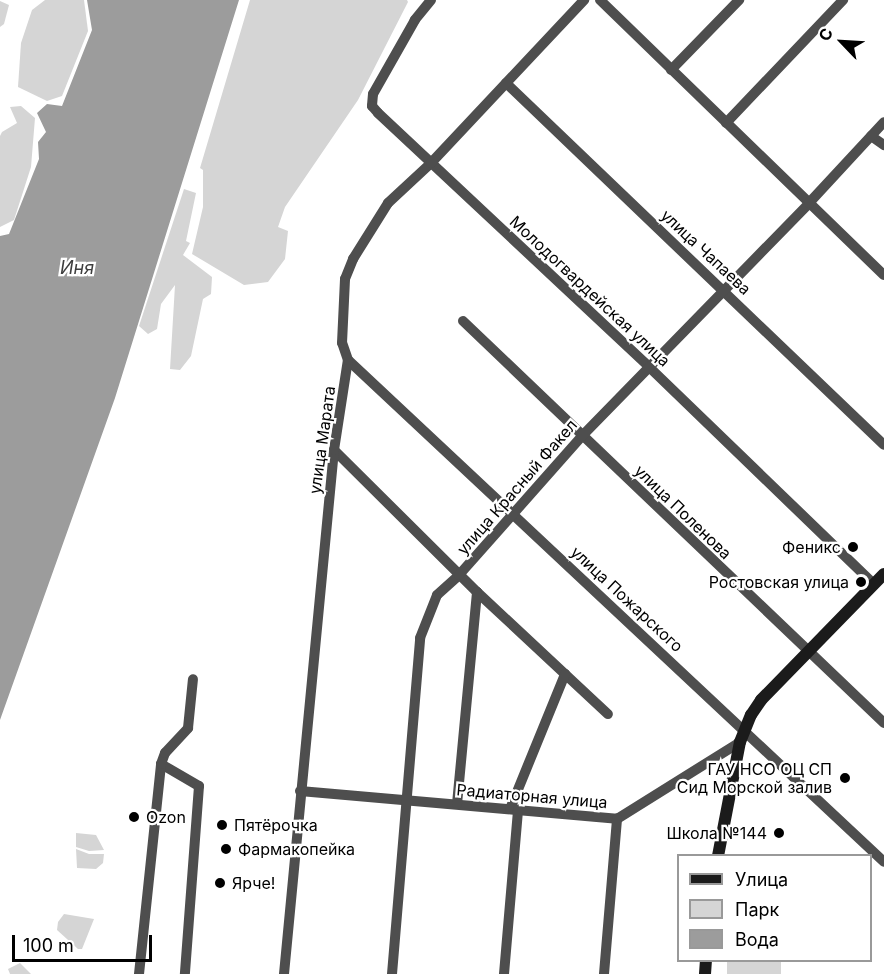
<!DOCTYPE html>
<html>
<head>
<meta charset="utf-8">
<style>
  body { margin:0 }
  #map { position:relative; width:884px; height:974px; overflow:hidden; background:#fff; font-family:Inter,sans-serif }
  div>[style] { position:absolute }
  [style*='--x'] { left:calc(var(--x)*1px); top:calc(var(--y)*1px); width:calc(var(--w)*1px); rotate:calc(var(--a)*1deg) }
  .green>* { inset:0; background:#d5d5d5; transform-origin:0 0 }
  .water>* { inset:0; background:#9c9c9c }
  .street>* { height:10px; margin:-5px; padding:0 5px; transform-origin:5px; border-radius:5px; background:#4e4e4e }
  .secondary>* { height:12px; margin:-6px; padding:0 6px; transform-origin:6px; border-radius:6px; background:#1b1b1b }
  .dots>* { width:16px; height:16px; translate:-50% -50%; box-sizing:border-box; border:3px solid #fff; border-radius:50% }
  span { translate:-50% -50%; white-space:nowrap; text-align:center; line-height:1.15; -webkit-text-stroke:4.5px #fff; paint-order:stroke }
  .street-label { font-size:16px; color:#000 }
  .poi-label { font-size:16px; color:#000 }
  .right { translate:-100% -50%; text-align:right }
  .left { translate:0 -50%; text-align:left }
  .water-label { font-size:18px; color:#3d3d3d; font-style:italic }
  .legend { position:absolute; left:677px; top:854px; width:195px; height:108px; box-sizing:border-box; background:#fff; border:2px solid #999; margin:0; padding:8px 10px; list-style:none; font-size:18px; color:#000 }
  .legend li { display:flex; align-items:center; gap:12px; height:30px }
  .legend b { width:30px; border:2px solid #999 }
  .north { position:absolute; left:812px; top:12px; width:60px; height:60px; -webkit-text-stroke:4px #fff; paint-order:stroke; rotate:295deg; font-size:16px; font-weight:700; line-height:24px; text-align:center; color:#000 }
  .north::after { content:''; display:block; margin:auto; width:21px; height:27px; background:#000; clip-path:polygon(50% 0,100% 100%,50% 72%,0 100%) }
  .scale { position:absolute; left:12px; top:935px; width:140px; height:27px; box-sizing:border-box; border:3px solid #000; border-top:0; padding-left:8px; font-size:18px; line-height:21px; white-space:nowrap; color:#000; -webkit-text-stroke:4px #fff; paint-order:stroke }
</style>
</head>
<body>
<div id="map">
  <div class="green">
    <div style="clip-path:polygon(45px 0,84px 0,88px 31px,62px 96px,47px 101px,18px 87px,21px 43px,32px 10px)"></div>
    <div style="clip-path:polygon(250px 0,407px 0,408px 2px,358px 100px,285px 207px,278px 227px,288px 231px,285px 259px,268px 282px,244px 285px,192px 254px,203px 207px,203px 170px,200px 168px)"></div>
    <div style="clip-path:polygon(0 1px,9px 5px,4px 24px,0 27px)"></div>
    <div style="clip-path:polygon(21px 106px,35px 118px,31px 167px,14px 220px,0 227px,0 136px,2px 132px,17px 123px,10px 107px)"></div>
    <div style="clip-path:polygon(184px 189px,196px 193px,186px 241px,190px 243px,183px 255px,212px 277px,211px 294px,203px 299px,191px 356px,180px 370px,170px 369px,175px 285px,161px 304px,157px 329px,148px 334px,139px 326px)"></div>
    <div style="clip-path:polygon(76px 833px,96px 835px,104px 850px,89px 851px,76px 847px)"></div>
    <div style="clip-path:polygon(76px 849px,89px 854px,104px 854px,103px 863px,96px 869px,77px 868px)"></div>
    <div style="clip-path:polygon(64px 914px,94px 919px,82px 949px,78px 949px,57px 930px,58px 922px)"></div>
    <div style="left:727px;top:961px;width:54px;height:13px"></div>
    <div style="clip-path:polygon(20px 963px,31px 974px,10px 974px,8px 969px)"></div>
  </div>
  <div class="water">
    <div style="clip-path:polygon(87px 0,239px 0,115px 398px,0 720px,0 236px,9px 234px,39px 159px,38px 142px,46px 132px,37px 113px,47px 104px,62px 106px,92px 30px)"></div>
  </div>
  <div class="street">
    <div style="--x:431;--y:0;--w:26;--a:129"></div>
    <div style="--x:415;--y:20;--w:85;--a:119.6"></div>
    <div style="--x:373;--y:94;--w:12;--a:95"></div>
    <div style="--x:372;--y:106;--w:9;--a:49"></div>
    <div style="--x:378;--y:113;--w:370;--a:43.1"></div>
    <div style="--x:648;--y:366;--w:314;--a:44"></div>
    <div style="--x:600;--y:0;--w:395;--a:44.1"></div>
    <div style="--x:671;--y:70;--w:98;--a:-45.8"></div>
    <div style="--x:506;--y:83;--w:523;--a:43.76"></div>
    <div style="--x:726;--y:123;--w:170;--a:-46.4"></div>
    <div style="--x:871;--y:136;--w:16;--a:35"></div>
    <div style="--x:463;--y:321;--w:582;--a:43.68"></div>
    <div style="--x:348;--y:360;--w:734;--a:43.12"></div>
    <div style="--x:334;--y:450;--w:202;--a:44.8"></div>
    <div style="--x:477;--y:592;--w:179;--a:43"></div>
    <div style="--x:161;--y:764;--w:44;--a:30.1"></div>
    <div style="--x:199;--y:786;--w:189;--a:94.3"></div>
    <div style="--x:300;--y:791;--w:318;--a:5"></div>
    <div style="--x:617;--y:819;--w:145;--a:-32"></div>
    <div style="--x:457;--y:804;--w:213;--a:-84.6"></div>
    <div style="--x:510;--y:809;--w:146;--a:-67.8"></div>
    <div style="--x:139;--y:974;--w:211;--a:-84"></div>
    <div style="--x:161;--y:764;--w:12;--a:-70"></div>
    <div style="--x:165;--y:753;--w:34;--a:-47"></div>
    <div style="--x:188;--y:728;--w:49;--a:-84.2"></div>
    <div style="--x:284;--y:974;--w:526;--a:-84.55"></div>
    <div style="--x:334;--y:450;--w:91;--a:-81.2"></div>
    <div style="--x:348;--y:360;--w:18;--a:-109"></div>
    <div style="--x:342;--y:343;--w:64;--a:-87.3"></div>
    <div style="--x:345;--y:279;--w:22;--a:-68"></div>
    <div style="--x:353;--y:259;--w:66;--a:-58"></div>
    <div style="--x:388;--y:203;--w:59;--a:-42.9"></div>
    <div style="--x:431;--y:163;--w:224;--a:-46.8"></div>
    <div style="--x:392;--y:974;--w:337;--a:-85.2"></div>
    <div style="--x:420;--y:638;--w:46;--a:-68.4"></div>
    <div style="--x:437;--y:595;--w:30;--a:-42"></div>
    <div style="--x:459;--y:575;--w:186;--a:-48.5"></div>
    <div style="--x:582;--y:436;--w:325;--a:-45.7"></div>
    <div style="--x:809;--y:203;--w:110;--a:-47.2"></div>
    <div style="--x:504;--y:974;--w:165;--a:-85.1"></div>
    <div style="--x:604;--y:974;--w:156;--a:-85.2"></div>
  </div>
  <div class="secondary">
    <div style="--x:718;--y:856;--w:116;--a:-79.1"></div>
    <div style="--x:740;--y:742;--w:29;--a:-68"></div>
    <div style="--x:751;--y:715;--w:18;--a:-56"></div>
    <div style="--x:761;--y:700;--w:176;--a:-45.7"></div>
    <div style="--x:705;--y:974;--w:14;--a:-86"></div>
  </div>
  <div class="dots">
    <div style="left:853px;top:547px;background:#000"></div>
    <div style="left:861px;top:582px;background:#000"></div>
    <div style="left:845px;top:778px;background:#000"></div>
    <div style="left:134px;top:817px;background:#000"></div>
    <div style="left:222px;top:825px;background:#000"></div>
    <div style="left:779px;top:833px;background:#000"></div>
    <div style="left:226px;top:849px;background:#000"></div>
    <div style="left:220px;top:883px;background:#000"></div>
  </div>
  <div class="street-label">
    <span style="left:706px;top:252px;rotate:43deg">улица Чапаева</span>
    <span style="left:590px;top:291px;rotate:43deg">Молодогвардейская улица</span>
    <span style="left:322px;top:440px;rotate:-82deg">улица Марата</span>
    <span style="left:517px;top:487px;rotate:-49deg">улица Красный Факел</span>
    <span style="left:683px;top:512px;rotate:44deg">улица Поленова</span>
    <span style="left:627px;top:599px;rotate:43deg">улица Пожарского</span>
    <span style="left:532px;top:796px;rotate:5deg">Радиаторная улица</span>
  </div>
  <div class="poi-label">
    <span class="right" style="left:841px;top:547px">Феникс</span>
    <span class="right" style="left:849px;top:582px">Ростовская улица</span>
    <span class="right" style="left:832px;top:778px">ГАУ НСО ОЦ СП<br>Сид Морской залив</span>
    <span class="left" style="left:146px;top:817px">Ozon</span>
    <span class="left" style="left:234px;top:825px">Пятёрочка</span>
    <span class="right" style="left:767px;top:833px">Школа №144</span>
    <span class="left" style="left:238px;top:849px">Фармакопейка</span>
    <span class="left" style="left:232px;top:883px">Ярче!</span>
  </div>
  <div class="water-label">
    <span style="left:77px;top:268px">Иня</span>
  </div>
  <ul class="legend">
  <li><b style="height:8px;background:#1b1b1b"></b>Улица</li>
  <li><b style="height:16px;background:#d5d5d5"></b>Парк</li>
  <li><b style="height:16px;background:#9c9c9c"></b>Вода</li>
  </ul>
  <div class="north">С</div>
  <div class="scale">100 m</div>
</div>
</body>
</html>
